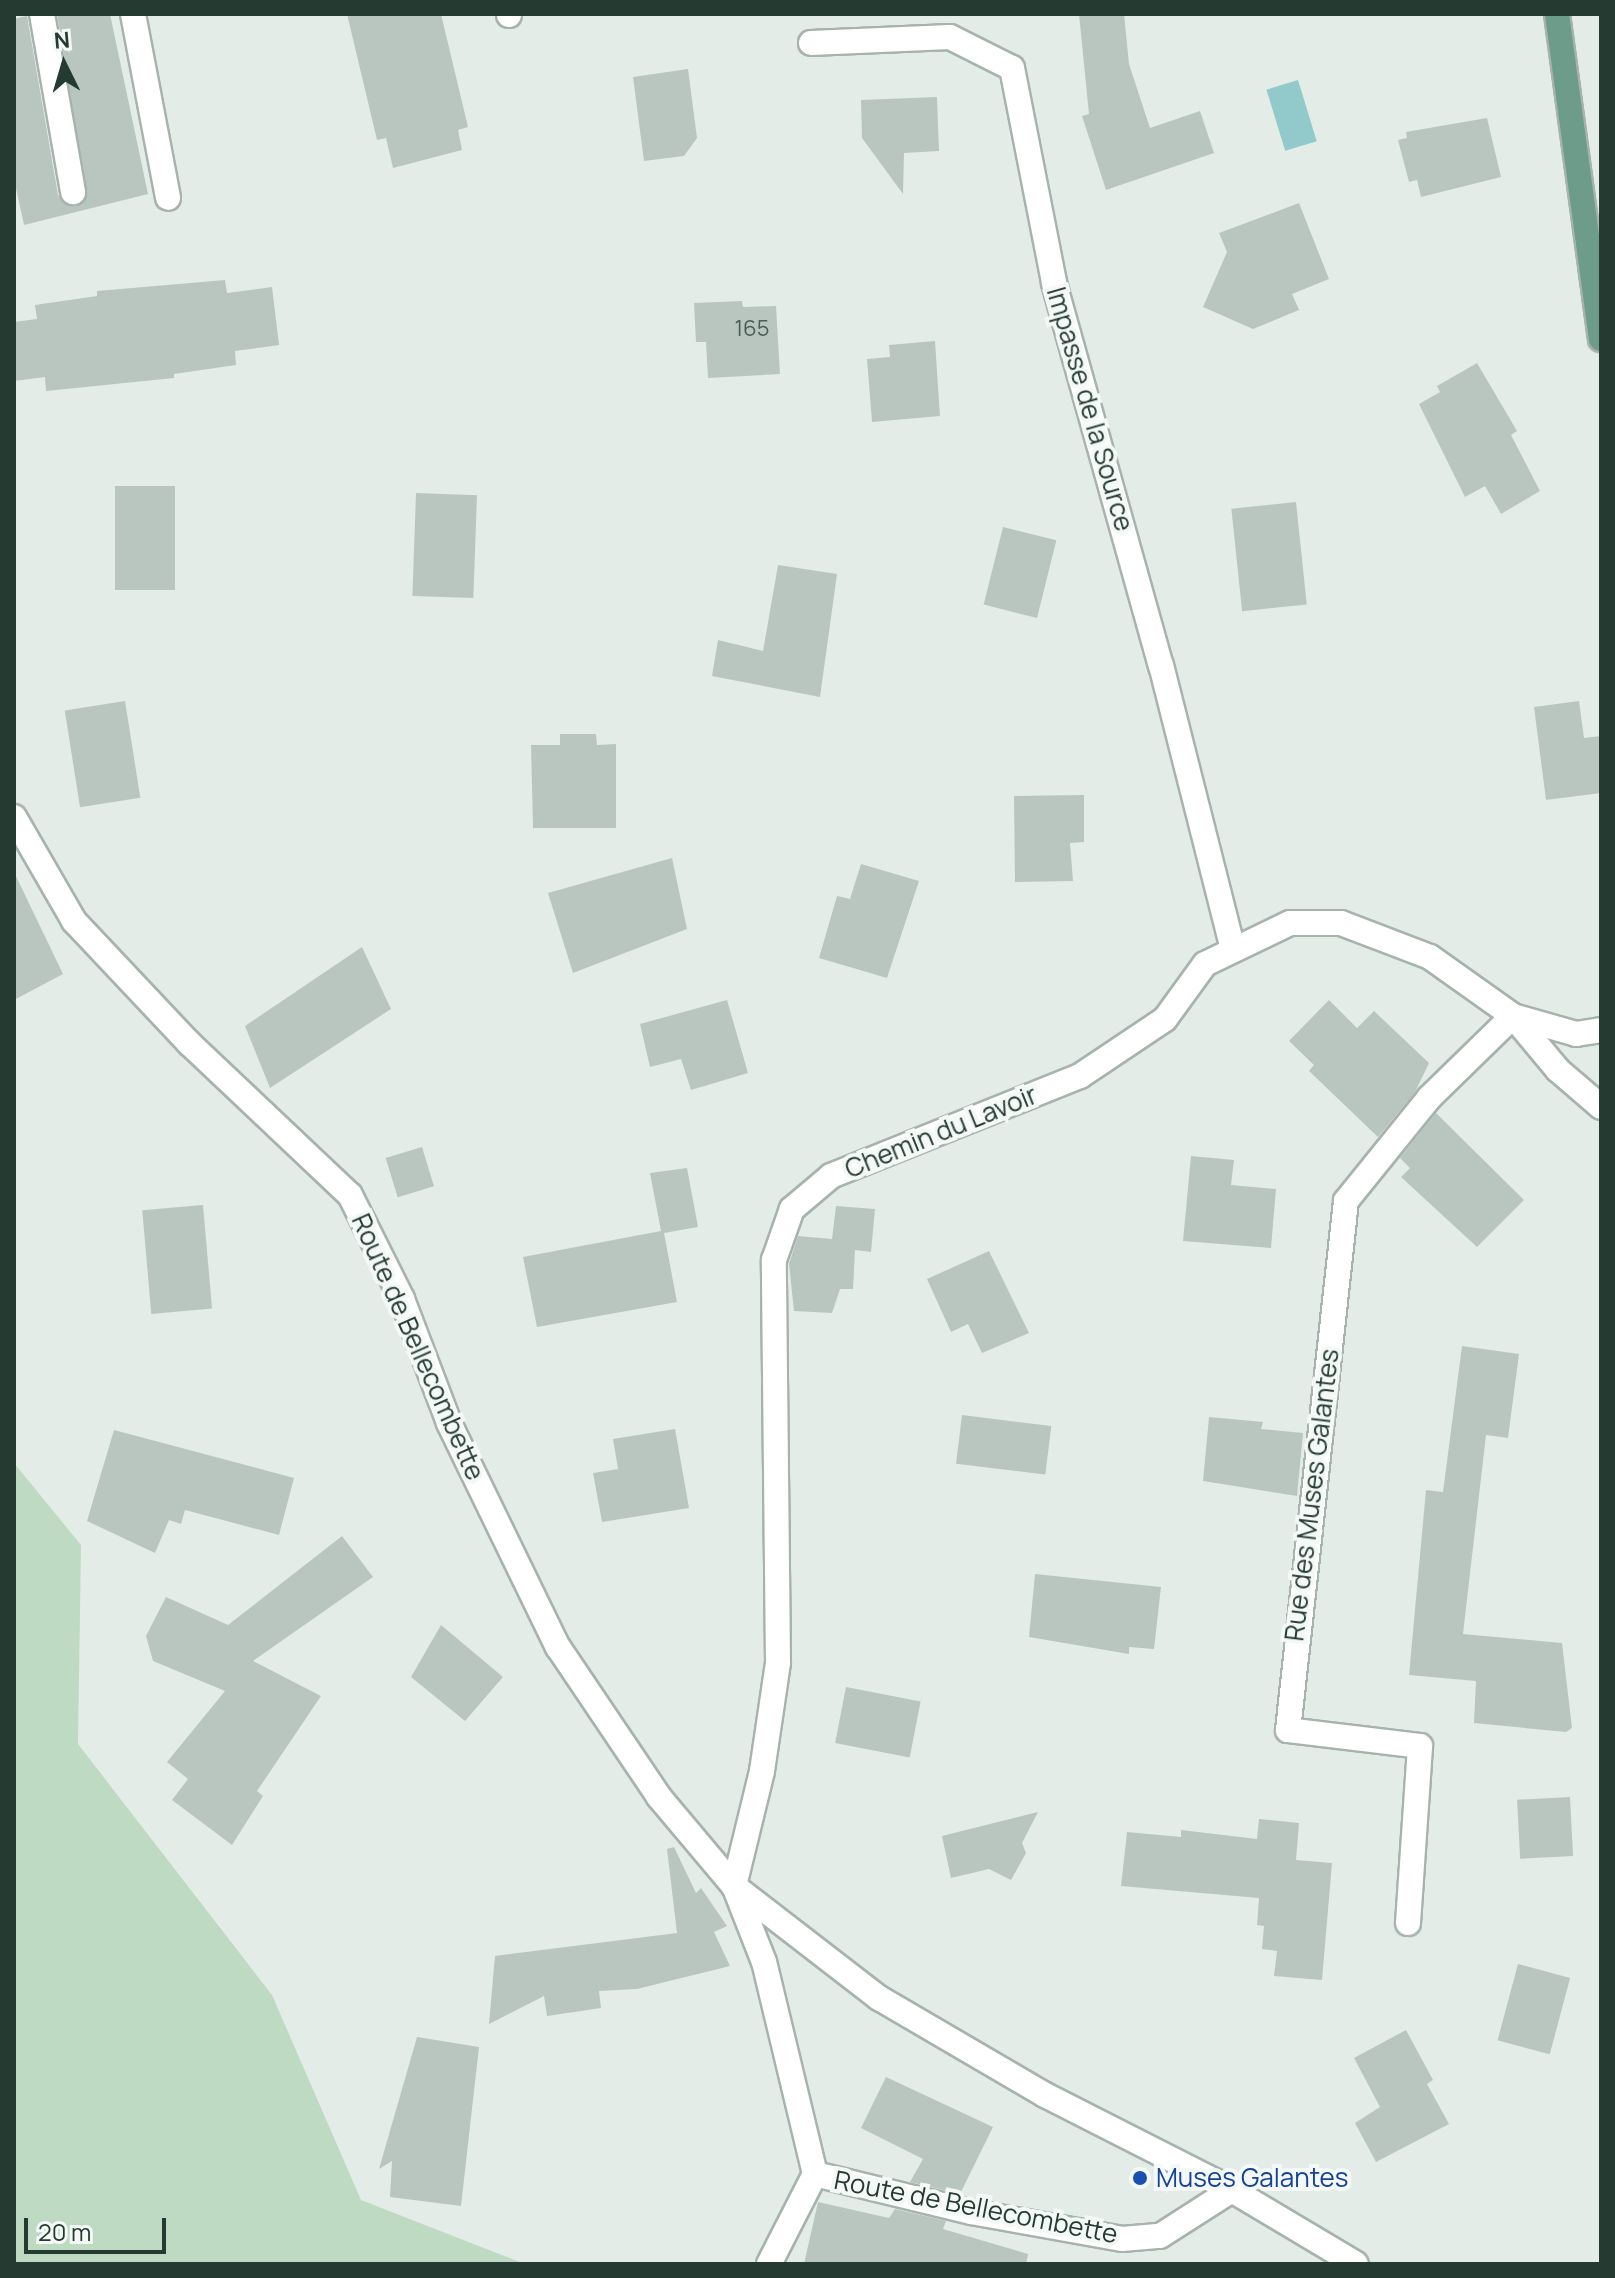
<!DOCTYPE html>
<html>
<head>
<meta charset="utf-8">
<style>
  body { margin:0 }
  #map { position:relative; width:1615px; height:2278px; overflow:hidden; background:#e4ece7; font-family:Manrope,sans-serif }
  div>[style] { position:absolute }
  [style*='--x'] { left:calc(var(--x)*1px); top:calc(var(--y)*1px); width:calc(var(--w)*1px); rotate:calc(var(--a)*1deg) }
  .green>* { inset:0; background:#bfdac3 }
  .water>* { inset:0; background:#92c9ca; transform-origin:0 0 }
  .building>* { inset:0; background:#b9c6c0; transform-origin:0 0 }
  .roads { filter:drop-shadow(2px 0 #a7b3ad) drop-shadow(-2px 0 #a7b3ad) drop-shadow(0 2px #a7b3ad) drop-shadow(0 -2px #a7b3ad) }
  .minor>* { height:24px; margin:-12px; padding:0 12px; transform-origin:12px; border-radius:12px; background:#fff }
  .major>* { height:24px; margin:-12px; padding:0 12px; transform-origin:12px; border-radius:12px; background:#6d9c8a }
  .dots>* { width:22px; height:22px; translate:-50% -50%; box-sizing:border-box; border:4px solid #f4f8f6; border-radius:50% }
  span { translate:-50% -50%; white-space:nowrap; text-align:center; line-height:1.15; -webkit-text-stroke:8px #f4f8f6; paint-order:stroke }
  .number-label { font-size:22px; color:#4a5e56 }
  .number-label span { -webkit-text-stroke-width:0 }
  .street-label { font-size:26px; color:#253b32 }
  .transit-label { font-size:26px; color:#164399 }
  .left { translate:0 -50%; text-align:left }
  .frame { position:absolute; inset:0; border:16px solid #253b32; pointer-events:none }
  .north { position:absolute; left:24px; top:24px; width:80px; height:80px; -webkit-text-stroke:6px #f4f8f6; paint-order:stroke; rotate:355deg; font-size:22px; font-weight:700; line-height:32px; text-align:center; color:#253b32 }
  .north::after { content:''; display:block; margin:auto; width:28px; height:36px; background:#253b32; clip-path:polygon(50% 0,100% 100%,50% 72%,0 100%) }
  .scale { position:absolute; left:24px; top:2218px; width:142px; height:36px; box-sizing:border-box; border:4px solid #253b32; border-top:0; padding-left:10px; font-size:24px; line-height:28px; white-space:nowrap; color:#253b32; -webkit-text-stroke:6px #f4f8f6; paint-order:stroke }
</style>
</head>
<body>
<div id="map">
  <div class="green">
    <div style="clip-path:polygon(14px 1463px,81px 1545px,78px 1744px,272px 1995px,361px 2200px,525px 2264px,14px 2264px)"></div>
  </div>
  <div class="water">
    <div style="left:1298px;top:80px;width:64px;height:33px;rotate:73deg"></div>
  </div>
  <div class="building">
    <div style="clip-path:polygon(57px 14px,110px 14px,148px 194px,24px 225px,14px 179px,14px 19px,27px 16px,58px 195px,75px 207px,87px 196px)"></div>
    <div style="clip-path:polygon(347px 14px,441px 14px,468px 127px,458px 130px,462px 150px,393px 168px,386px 138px,377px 140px)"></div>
    <div style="clip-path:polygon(1079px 14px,1124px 14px,1129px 64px,1150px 128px,1200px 111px,1214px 153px,1106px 190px,1082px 116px,1089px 114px)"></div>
    <div style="clip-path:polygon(688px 69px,697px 138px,684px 156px,644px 161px,633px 77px)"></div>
    <div style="clip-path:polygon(937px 97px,939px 151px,904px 153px,903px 194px,862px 138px,861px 100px)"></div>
    <div style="clip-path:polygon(1487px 118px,1501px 177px,1421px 197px,1417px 180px,1409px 182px,1398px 140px,1407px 138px,1406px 132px)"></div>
    <div style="clip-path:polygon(1299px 203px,1329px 279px,1292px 294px,1299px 310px,1253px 329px,1203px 307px,1227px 252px,1219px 233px)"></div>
    <div style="clip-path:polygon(225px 280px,227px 293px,272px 287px,279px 345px,235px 351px,236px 365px,174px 374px,174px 378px,46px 391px,45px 377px,14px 381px,14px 322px,37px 319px,35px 305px,97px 296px,97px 291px)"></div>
    <div style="clip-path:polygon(742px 301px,743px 307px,776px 306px,780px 374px,708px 378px,706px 342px,696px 342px,694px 303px)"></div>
    <div style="clip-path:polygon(935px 341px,940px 416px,872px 422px,867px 359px,890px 357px,889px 345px)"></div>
    <div style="clip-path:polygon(1477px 363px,1517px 431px,1511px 435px,1540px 491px,1501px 514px,1485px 486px,1465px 497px,1419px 404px,1440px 392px,1437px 386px)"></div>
    <div style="left:115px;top:486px;width:60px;height:104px"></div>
    <div style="left:416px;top:493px;width:61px;height:103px;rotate:2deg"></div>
    <div style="left:1296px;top:502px;width:103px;height:65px;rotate:84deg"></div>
    <div style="left:1003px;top:527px;width:55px;height:80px;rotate:14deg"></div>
    <div style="clip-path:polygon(778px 565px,837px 574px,820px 697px,712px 676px,718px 640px,763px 651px)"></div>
    <div style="left:125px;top:701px;width:98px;height:61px;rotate:81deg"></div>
    <div style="clip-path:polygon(1579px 701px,1584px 738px,1601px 736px,1601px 793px,1546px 800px,1534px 707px)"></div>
    <div style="clip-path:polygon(560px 734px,596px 734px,597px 745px,616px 744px,616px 828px,533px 828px,531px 745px,560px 745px)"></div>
    <div style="clip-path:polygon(1084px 795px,1084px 842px,1070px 843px,1073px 881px,1015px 882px,1014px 796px)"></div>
    <div style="clip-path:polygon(672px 858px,687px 929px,573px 973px,548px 893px)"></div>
    <div style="clip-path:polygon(861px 864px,919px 881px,887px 978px,819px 958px,837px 896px,850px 899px)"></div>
    <div style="clip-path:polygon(14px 872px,63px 974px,14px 1000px)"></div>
    <div style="clip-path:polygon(362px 947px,391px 1009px,270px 1088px,245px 1026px)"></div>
    <div style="clip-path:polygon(727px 1000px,748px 1073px,691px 1090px,681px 1059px,650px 1067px,640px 1024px)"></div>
    <div style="clip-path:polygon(1329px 1000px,1357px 1028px,1374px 1011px,1429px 1063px,1415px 1092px,1378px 1137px,1309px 1071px,1314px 1065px,1289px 1041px)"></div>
    <div style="clip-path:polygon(1436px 1113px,1524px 1200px,1477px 1247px,1401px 1177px,1410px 1168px,1400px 1158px)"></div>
    <div style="left:422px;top:1147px;width:41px;height:38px;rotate:73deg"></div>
    <div style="clip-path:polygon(1191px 1156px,1234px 1160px,1231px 1185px,1276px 1189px,1271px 1248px,1183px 1241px)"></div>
    <div style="clip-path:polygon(687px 1168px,698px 1227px,664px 1233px,677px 1302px,537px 1327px,523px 1257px,661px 1231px,650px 1173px)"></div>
    <div style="left:203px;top:1205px;width:104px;height:61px;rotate:85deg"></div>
    <div style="clip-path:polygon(836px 1206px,875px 1209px,871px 1252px,855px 1250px,853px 1289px,840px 1289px,832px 1313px,794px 1311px,789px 1264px,798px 1236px,832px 1239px)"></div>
    <div style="clip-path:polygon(989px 1251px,1029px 1333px,982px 1353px,968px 1324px,951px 1332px,927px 1279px)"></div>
    <div style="clip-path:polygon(1462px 1346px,1519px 1354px,1508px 1438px,1486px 1435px,1463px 1634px,1562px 1643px,1572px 1728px,1566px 1732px,1474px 1723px,1476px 1681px,1409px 1675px,1426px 1490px,1443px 1492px)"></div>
    <div style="left:962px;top:1415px;width:90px;height:49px;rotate:7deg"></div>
    <div style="clip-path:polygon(1209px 1417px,1263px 1422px,1261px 1429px,1303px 1433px,1297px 1496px,1203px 1481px)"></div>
    <div style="clip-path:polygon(675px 1429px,689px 1508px,602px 1522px,593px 1473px,618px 1469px,613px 1439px)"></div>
    <div style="clip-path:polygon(114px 1430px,294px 1478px,279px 1535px,185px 1510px,181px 1524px,169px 1520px,155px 1553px,87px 1521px)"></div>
    <div style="clip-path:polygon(342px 1536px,373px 1577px,253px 1661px,321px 1696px,257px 1791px,263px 1796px,232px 1845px,172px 1800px,188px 1779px,167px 1762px,225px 1691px,153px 1661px,146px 1636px,166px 1597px,228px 1625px)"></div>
    <div style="clip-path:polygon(1035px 1574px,1161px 1587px,1154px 1649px,1129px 1647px,1129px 1654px,1029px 1637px)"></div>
    <div style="clip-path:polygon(441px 1625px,503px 1677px,465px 1721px,411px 1677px)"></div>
    <div style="left:846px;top:1687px;width:76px;height:57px;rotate:11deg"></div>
    <div style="left:1570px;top:1797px;width:59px;height:53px;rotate:87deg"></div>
    <div style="clip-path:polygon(1038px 1812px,1022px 1843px,1026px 1853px,1011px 1880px,989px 1869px,951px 1878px,942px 1836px)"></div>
    <div style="clip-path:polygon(1259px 1819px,1299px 1823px,1296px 1860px,1332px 1863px,1322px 1980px,1274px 1976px,1277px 1951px,1262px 1949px,1264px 1926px,1257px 1925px,1259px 1898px,1121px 1886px,1127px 1832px,1181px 1837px,1181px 1830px,1257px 1839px)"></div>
    <div style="clip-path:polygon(674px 1847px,696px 1893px,701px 1888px,727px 1926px,714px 1932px,730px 1966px,637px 1989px,599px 1991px,601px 2008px,547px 2016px,544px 1996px,489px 2024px,495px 1956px,677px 1933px,667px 1849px)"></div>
    <div style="left:1518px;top:1964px;width:54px;height:79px;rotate:15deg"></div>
    <div style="clip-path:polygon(1406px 2030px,1433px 2080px,1427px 2084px,1449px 2124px,1376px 2162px,1355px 2123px,1380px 2107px,1354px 2058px)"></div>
    <div style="clip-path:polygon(417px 2037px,479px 2047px,461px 2206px,390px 2197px,392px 2161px,379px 2169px)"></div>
    <div style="clip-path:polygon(886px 2077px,993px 2127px,960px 2194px,910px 2182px,923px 2159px,861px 2128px)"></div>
    <div style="clip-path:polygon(818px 2202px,889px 2218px,895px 2209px,946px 2221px,943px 2229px,1028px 2254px,1026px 2264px,804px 2264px)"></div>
  </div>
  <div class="roads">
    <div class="minor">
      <div style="--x:42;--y:14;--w:181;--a:80.1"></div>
      <div style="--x:133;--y:14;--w:187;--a:79.2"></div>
      <div style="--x:509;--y:14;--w:1;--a:90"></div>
      <div style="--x:811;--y:43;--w:139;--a:-2.5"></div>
      <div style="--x:950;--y:37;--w:69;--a:26.6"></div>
      <div style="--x:1012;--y:68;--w:219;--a:78.9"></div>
      <div style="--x:1054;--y:283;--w:397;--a:74.4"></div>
      <div style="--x:1161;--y:665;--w:293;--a:75.8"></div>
      <div style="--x:14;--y:817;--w:120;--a:60"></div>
      <div style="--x:74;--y:921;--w:168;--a:46.7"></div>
      <div style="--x:189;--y:1043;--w:221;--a:43.4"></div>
      <div style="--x:350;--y:1195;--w:116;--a:63.4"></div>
      <div style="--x:402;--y:1299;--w:133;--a:69.2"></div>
      <div style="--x:449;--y:1423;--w:249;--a:64.1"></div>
      <div style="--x:558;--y:1647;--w:181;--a:56"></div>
      <div style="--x:659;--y:1797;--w:116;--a:49.9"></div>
      <div style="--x:734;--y:1886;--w:183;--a:37.7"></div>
      <div style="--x:879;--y:1998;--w:192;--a:30.3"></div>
      <div style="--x:1045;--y:2095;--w:210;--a:26.9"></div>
      <div style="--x:1232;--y:2190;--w:144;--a:30.8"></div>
      <div style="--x:1513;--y:1016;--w:66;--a:15.9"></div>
      <div style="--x:1576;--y:1034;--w:25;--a:-9"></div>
      <div style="--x:1408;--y:1923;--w:177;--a:-86.1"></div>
      <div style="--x:1420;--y:1746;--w:133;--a:-173.1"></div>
      <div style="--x:1288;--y:1730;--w:532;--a:-83.74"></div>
      <div style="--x:1346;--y:1201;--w:132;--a:-51.1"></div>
      <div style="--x:1429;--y:1098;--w:117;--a:-44.3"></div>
      <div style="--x:815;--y:2174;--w:218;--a:-103.5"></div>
      <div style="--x:764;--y:1962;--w:82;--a:-111.5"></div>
      <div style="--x:734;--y:1886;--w:118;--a:-76.3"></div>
      <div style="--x:762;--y:1771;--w:110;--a:-81.6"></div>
      <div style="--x:778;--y:1662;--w:402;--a:-90.6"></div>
      <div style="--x:774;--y:1260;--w:54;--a:-70.6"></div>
      <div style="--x:792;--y:1209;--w:51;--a:-40.2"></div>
      <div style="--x:831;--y:1176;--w:268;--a:-21.9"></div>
      <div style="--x:1080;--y:1076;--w:102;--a:-33.8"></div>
      <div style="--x:1165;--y:1019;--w:68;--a:-54"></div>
      <div style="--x:1205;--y:964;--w:94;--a:-25.8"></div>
      <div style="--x:1290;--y:923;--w:51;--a:0"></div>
      <div style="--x:1341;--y:923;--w:95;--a:20.9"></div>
      <div style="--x:1430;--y:957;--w:102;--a:35.4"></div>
      <div style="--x:1513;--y:1016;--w:70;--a:50.2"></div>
      <div style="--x:1558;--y:1070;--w:57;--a:40.7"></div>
      <div style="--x:815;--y:2174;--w:161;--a:13.7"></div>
      <div style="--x:971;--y:2212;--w:153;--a:10.1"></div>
      <div style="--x:1122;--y:2239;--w:38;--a:-5"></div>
      <div style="--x:1160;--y:2236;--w:85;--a:-32.6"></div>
      <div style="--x:769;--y:2264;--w:101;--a:-62.9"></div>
    </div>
    <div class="major">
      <div style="--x:1557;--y:14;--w:328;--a:82.3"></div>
    </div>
  </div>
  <div class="dots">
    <div style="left:1140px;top:2178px;background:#1a4fb4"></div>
  </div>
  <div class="number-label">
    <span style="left:752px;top:329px">165</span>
  </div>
  <div class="street-label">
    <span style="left:1090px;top:409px;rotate:74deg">Impasse de la Source</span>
    <span style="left:941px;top:1132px;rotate:-22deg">Chemin du Lavoir</span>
    <span style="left:418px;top:1347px;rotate:66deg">Route de Bellecombette</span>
    <span style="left:1312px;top:1495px;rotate:-83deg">Rue des Muses Galantes</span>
    <span style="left:976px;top:2207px;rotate:11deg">Route de Bellecombette</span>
  </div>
  <div class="transit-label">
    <span class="left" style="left:1156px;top:2178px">Muses Galantes</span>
  </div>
  <div class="frame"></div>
  <div class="north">N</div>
  <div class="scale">20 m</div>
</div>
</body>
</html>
